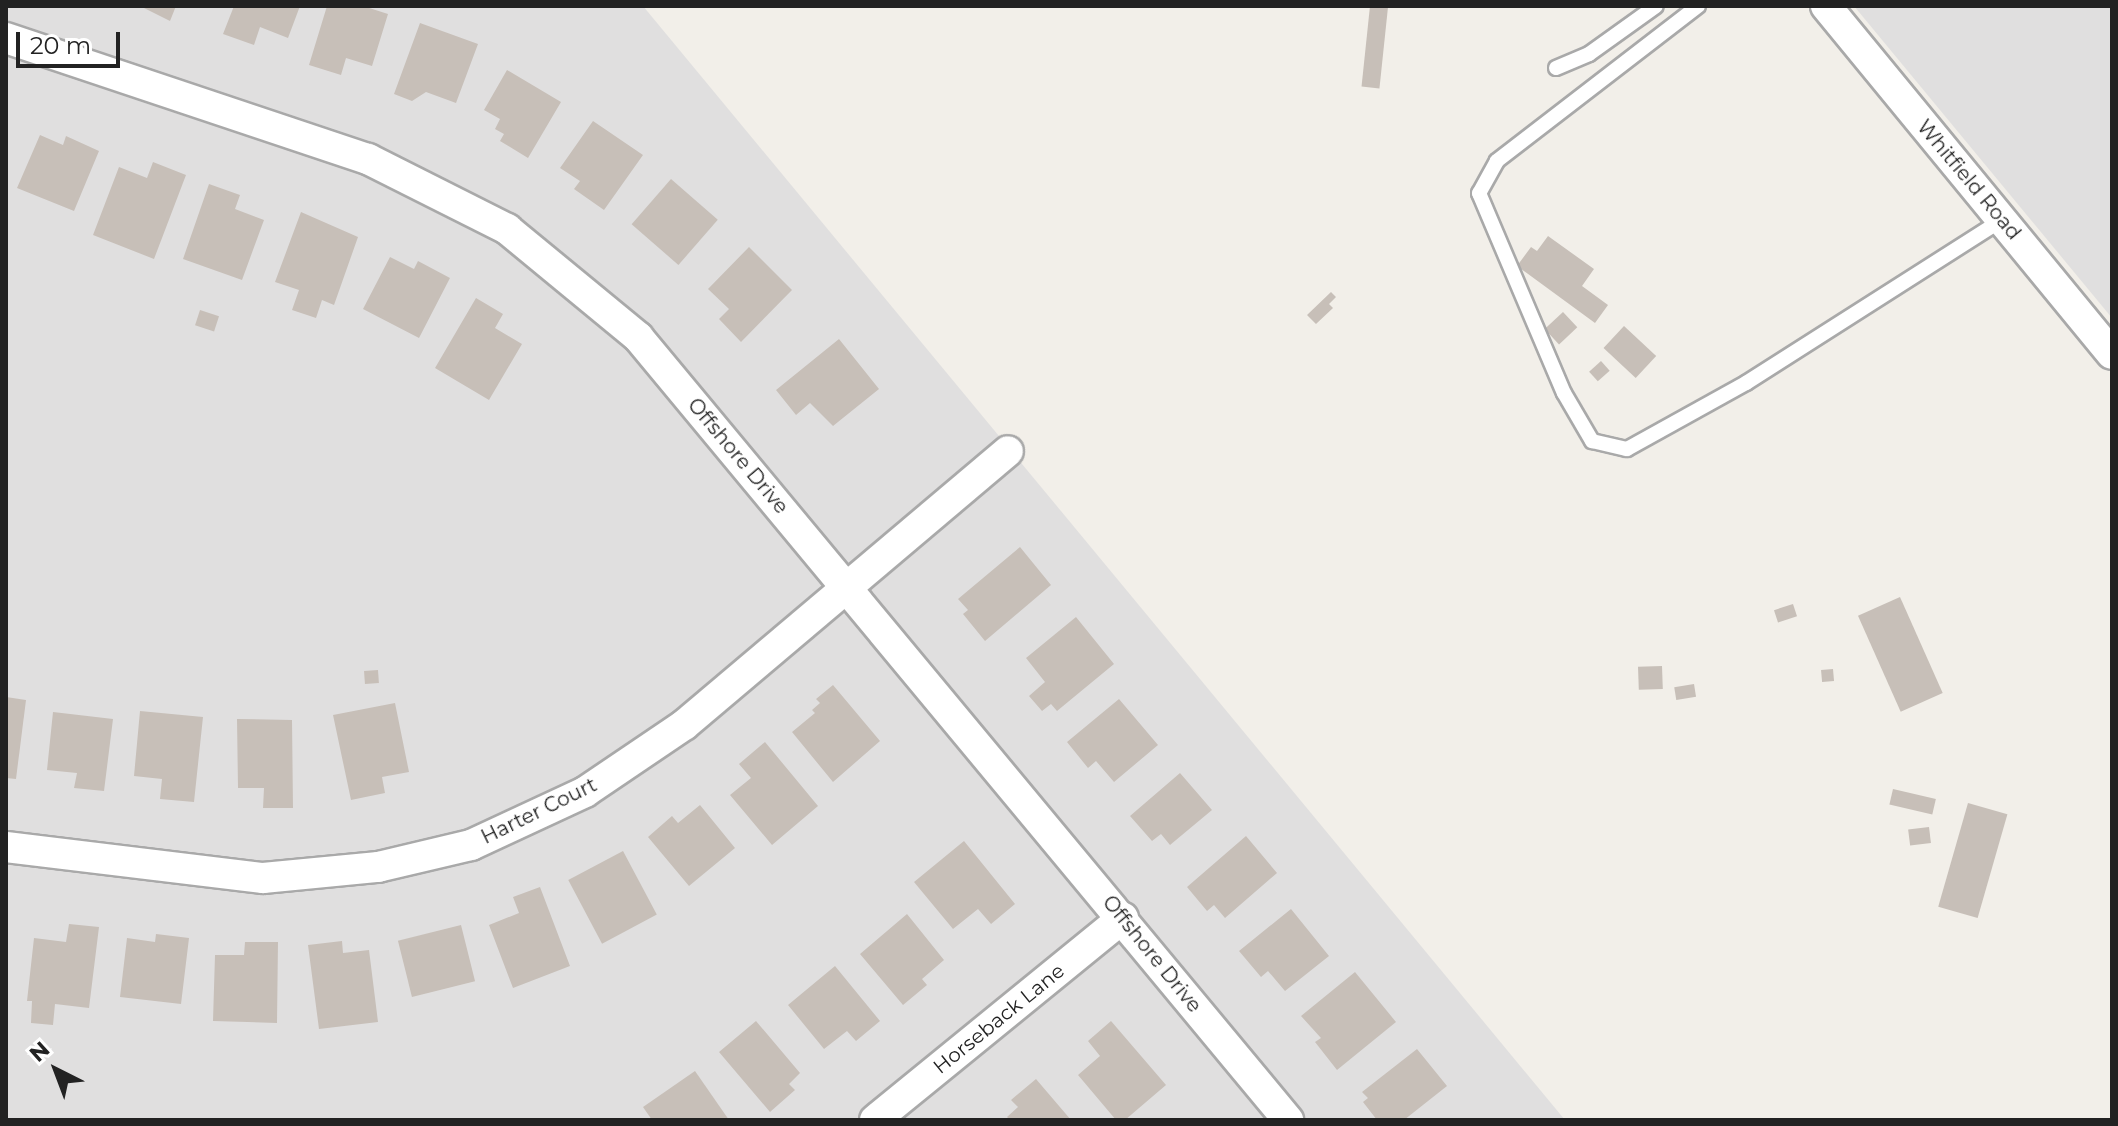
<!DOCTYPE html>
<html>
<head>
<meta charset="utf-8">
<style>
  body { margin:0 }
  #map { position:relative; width:2118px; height:1126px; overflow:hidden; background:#f2efe9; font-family:Montserrat,sans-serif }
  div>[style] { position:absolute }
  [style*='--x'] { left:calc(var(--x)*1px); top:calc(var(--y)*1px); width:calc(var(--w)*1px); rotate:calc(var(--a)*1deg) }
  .residential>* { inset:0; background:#e0dfdf }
  .building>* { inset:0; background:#c7bfb8; transform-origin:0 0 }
  .roads { filter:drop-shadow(2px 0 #a9a9a9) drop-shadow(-2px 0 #a9a9a9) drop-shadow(0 2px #a9a9a9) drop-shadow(0 -2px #a9a9a9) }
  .lane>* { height:14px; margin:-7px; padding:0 7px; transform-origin:7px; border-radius:7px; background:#fff }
  .street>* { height:30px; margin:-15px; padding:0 15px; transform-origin:15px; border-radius:15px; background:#fff }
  span { translate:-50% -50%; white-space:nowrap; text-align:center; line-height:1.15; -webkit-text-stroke:6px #fff; paint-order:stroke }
  .street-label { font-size:20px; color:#222 }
  .frame { position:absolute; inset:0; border:8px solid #222; pointer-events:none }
  .north { position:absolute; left:16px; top:1030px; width:80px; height:80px; -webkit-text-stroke:6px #fff; paint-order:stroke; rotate:318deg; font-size:22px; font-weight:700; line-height:32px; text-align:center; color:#222 }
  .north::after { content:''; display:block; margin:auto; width:28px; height:36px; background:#222; clip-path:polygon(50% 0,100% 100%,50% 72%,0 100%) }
  .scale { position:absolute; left:16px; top:32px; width:104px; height:36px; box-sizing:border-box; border:4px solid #222; border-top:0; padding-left:10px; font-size:24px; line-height:28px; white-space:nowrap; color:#222; -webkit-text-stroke:6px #fff; paint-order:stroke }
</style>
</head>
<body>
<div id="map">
  <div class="residential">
    <div style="clip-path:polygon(6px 6px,643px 6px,1565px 1120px,6px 1120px)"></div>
    <div style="clip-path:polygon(1854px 6px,2112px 6px,2112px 318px)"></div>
  </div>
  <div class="building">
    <div style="clip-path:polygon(140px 6px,176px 6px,170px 21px)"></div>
    <div style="clip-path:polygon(234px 6px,300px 6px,288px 38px,260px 27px,254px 45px,223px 34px)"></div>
    <div style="clip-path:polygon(327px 6px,363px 6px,388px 14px,372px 66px,346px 58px,341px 75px,309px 65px)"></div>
    <div style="left:1370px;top:6px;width:18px;height:81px;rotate:6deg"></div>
    <div style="clip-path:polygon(420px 23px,478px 44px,456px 103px,426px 92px,412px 101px,394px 94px)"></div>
    <div style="clip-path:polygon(507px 70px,561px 102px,528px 158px,500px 141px,504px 134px,495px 129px,500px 119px,484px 110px)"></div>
    <div style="clip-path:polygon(593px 121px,643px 155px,604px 210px,574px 189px,580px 181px,560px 168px)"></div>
    <div style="clip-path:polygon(40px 135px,63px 145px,66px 136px,99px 151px,74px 211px,17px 188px)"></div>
    <div style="clip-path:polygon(153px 162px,186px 175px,154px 259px,93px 235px,119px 167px,147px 178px)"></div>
    <div style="left:671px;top:179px;width:62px;height:60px;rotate:41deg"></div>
    <div style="clip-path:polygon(209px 184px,240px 195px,235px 209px,264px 220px,242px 280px,183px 259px)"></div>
    <div style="clip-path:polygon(301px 212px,358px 237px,334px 305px,322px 300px,316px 318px,292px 310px,299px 290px,275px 282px)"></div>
    <div style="clip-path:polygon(1548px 236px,1594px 269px,1582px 286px,1608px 305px,1595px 323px,1517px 266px,1531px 247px,1537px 251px)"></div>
    <div style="clip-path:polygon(749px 247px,792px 290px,741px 342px,719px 319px,729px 309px,708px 289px)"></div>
    <div style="clip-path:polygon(390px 257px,414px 269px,418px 261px,450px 278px,419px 338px,363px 309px)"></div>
    <div style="clip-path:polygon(1331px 292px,1336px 297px,1329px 304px,1333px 308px,1316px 324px,1307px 315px)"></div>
    <div style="clip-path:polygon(476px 298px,503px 314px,495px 328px,522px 344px,489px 400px,435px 368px)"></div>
    <div style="left:200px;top:310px;width:20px;height:16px;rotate:18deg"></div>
    <div style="left:1563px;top:312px;width:21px;height:25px;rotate:47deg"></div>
    <div style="left:1624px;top:326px;width:44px;height:30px;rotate:43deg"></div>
    <div style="clip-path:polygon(839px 339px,879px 389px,833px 426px,810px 403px,796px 415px,776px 390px)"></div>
    <div style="left:1601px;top:361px;width:13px;height:16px;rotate:48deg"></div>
    <div style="clip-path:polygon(1020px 547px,1051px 585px,985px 641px,963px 614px,968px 610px,958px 599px)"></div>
    <div style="left:1900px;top:597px;width:105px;height:46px;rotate:66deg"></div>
    <div style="left:1793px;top:604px;width:13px;height:20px;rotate:72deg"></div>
    <div style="clip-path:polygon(1076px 617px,1114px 664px,1057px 711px,1051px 704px,1042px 711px,1029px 696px,1045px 682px,1026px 658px)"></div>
    <div style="left:1662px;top:666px;width:23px;height:24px;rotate:88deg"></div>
    <div style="left:1833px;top:669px;width:12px;height:12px;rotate:85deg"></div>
    <div style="left:378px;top:670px;width:13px;height:14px;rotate:86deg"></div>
    <div style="left:1694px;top:684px;width:13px;height:20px;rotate:81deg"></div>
    <div style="clip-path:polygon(833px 685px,880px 741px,833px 782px,792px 732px,815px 713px,812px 710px,820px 703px,816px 699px)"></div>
    <div style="clip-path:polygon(6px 697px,26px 700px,16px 779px,6px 778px)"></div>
    <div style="clip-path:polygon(1119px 699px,1158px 745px,1114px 782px,1096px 761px,1088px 768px,1067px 742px)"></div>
    <div style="clip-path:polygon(395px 703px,409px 772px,382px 777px,385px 793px,351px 800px,333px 715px)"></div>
    <div style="clip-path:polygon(140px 711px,203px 717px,194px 802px,160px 799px,162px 779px,134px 776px)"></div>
    <div style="clip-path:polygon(53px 712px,113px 719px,104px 791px,74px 788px,77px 773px,47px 770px)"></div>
    <div style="clip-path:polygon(237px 719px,292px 720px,293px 808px,263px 808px,264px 788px,238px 788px)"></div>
    <div style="clip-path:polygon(765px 742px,818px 806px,772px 845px,730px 795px,751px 778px,739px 764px)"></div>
    <div style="clip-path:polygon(1180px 773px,1212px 810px,1170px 845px,1161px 834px,1152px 841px,1130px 816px)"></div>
    <div style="left:1893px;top:789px;width:44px;height:16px;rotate:13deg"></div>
    <div style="left:1968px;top:803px;width:41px;height:108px;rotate:16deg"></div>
    <div style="clip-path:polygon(700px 805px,735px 848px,689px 886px,648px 837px,672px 816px,678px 823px)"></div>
    <div style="left:1929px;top:827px;width:16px;height:21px;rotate:83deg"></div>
    <div style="clip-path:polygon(1246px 836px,1277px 873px,1225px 918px,1214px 905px,1207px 911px,1187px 887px)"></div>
    <div style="clip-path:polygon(964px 841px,1015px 904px,991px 924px,978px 909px,953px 929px,914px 882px)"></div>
    <div style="left:623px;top:851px;width:72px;height:62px;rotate:62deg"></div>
    <div style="clip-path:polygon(540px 887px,570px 966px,513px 988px,489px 925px,519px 913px,513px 897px)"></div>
    <div style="clip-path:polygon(1291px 909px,1329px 956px,1285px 991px,1268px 971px,1261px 977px,1239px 951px)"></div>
    <div style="clip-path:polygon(907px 914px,944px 960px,922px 979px,927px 985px,903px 1005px,860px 954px)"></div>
    <div style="clip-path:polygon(69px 924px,99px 927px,89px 1008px,55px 1004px,53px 1025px,31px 1023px,32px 1001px,27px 1001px,34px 938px,66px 942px)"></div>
    <div style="left:461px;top:925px;width:58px;height:65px;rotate:76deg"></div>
    <div style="clip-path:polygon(156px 934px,189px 938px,181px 1004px,120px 997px,127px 938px,155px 942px)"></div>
    <div style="clip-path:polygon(342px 941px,343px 953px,369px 950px,378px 1022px,319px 1029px,308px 945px)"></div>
    <div style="clip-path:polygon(245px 942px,278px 942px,277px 1023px,213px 1021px,215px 955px,244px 955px)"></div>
    <div style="clip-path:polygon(835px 966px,880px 1021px,856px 1041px,847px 1031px,824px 1049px,788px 1005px)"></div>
    <div style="clip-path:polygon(1355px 972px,1396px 1022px,1337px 1070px,1315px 1042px,1321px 1038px,1301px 1016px)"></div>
    <div style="clip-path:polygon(756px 1021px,800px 1073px,789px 1084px,795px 1090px,770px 1112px,719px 1052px)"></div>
    <div style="clip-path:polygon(1111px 1021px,1166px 1085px,1125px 1120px,1116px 1120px,1078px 1075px,1100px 1056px,1088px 1041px)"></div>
    <div style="clip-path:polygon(1417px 1049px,1447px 1086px,1404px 1120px,1377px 1120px,1363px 1102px,1368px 1098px,1362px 1092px)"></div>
    <div style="clip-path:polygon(695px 1071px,729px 1120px,652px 1120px,643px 1107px)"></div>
    <div style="clip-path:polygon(1036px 1079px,1071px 1120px,1010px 1120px,1007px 1117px,1018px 1107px,1011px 1100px)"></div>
  </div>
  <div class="roads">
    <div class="lane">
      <div style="--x:1698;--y:6;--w:254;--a:142.4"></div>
      <div style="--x:1497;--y:161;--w:37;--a:119"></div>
      <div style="--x:1479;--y:193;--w:217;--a:67"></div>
      <div style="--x:1564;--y:393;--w:56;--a:59.7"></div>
      <div style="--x:1592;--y:441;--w:36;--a:13"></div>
      <div style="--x:1627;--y:449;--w:136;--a:-29"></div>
      <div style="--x:1746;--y:383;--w:303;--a:-32.5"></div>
      <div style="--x:1556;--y:68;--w:36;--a:-23"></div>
      <div style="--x:1589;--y:54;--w:82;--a:-35.6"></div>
    </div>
    <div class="street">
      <div style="--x:1826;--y:6;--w:450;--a:50.6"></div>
      <div style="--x:6;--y:38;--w:382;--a:18.5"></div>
      <div style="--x:368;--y:159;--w:156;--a:26.7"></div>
      <div style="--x:507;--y:229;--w:170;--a:39.5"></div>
      <div style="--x:638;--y:337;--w:1018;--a:50.3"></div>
      <div style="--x:6;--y:847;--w:259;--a:6.9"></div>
      <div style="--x:263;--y:878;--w:116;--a:-5.5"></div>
      <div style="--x:378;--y:867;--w:96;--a:-13.3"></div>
      <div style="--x:471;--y:845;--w:126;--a:-24.9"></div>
      <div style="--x:585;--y:792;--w:120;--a:-34.1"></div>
      <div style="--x:684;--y:725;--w:424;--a:-40.2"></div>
      <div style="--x:875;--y:1120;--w:320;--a:-39.2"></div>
    </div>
  </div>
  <div class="street-label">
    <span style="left:1969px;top:180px;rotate:50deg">Whitfield Road</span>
    <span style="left:738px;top:456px;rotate:50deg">Offshore Drive</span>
    <span style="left:539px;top:811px;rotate:-26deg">Harter Court</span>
    <span style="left:1152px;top:954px;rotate:51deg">Offshore Drive</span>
    <span style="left:999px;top:1019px;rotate:-39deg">Horseback Lane</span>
  </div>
  <div class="frame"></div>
  <div class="north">N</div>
  <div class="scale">20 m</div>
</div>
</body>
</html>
